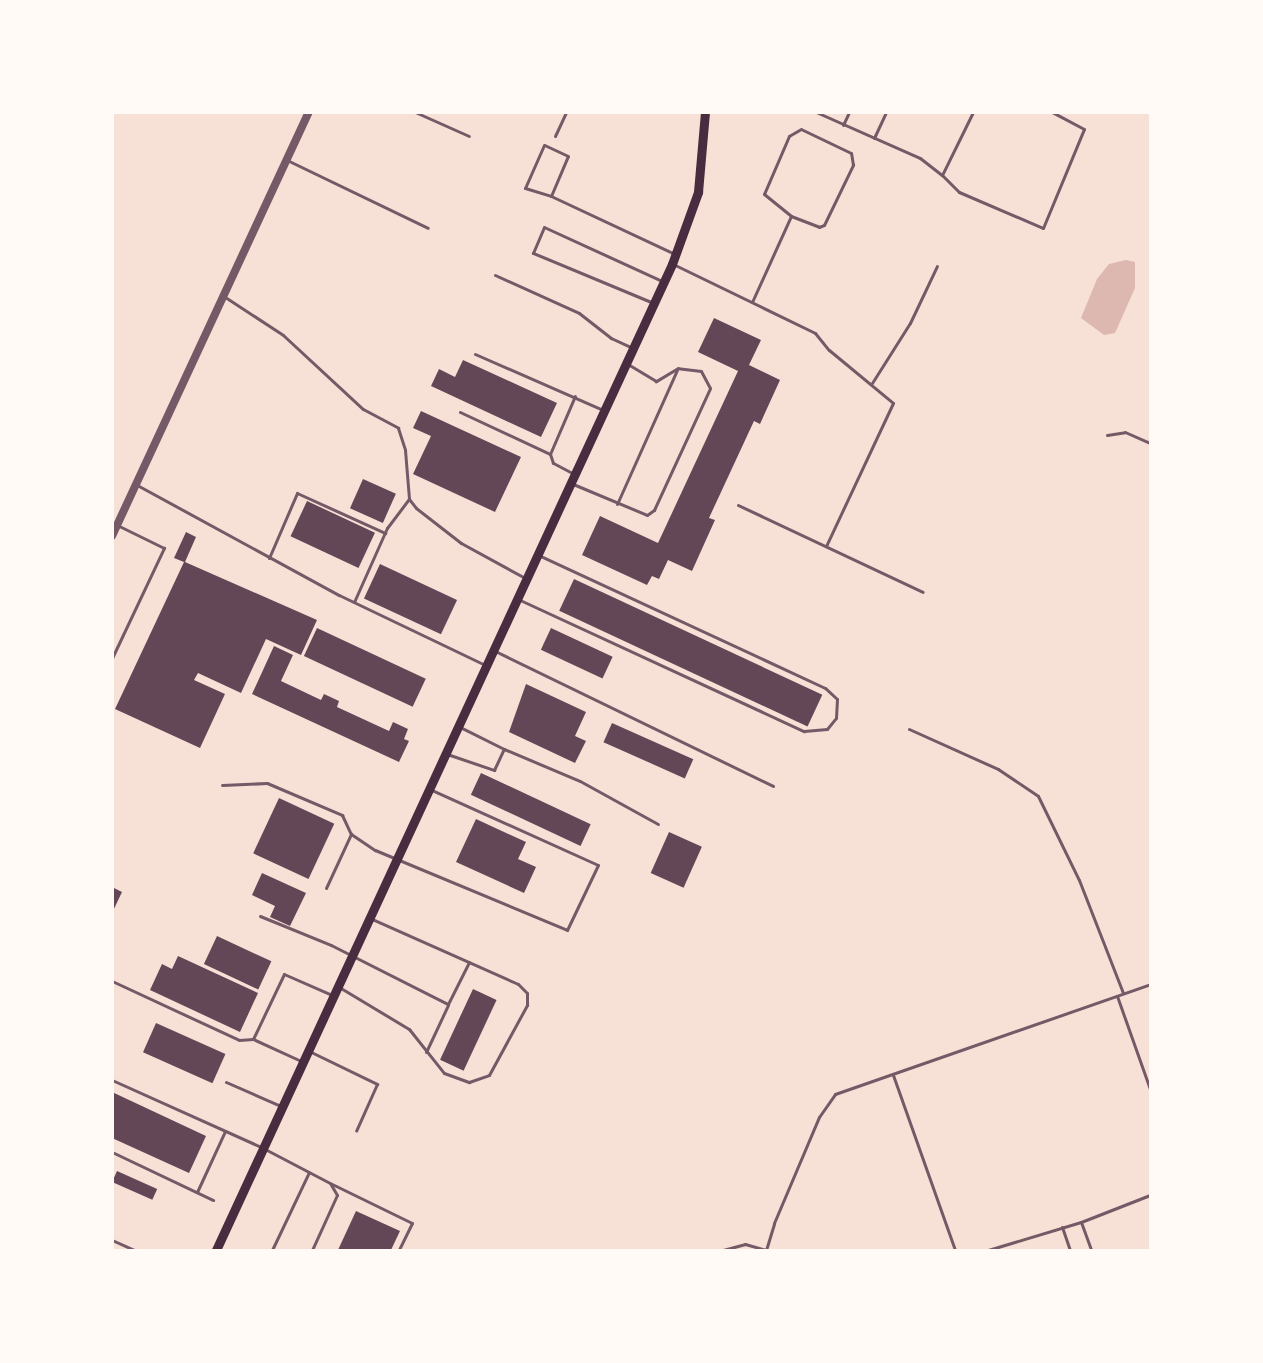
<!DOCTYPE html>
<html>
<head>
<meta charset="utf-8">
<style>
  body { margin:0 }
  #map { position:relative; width:1263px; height:1363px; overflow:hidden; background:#f7e1d7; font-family:Georgia,serif }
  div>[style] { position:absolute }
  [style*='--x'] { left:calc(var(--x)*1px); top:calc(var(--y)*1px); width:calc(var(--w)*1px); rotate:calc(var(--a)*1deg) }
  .water>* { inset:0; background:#dcb8b0 }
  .building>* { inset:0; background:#644757; transform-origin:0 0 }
  .service>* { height:3px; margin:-1.5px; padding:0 1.5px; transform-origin:1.5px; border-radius:1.5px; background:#755966 }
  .tertiary>* { height:8px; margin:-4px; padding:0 4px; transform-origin:4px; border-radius:4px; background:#755966 }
  .secondary>* { height:9px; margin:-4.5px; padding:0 4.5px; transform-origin:4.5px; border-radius:4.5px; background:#4a2c40 }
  span { translate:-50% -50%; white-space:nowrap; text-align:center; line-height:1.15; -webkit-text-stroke:5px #fffaf5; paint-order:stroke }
  .frame { position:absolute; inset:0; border:114px solid #fffaf5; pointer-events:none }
</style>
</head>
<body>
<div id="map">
  <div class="water">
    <div style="clip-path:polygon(1126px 260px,1135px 262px,1135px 288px,1115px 333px,1104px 335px,1081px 318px,1097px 279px,1109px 264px)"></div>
  </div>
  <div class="building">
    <div style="clip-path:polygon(714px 318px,761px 340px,749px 365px,780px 380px,760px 424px,754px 421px,709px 518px,715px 520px,692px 571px,668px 560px,659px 579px,652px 576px,647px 585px,582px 555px,600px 516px,658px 543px,738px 371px,698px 352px)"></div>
    <div style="clip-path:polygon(463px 360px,557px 403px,541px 437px,431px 386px,439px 369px,455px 377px)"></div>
    <div style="clip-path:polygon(421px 411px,521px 457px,495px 512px,413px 474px,431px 436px,413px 428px)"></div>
    <div style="left:363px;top:479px;width:36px;height:32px;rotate:24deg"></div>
    <div style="left:307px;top:501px;width:75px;height:39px;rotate:25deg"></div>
    <div style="clip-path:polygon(186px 532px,196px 537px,185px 562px,317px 620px,301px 655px,266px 639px,241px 693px,198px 673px,194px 680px,225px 694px,200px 748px,115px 709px,184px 562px,174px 558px)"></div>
    <div style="left:380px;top:564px;width:85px;height:38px;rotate:25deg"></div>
    <div style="left:574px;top:579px;width:274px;height:35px;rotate:25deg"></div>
    <div style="left:317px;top:628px;width:120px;height:31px;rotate:25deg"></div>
    <div style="left:551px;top:628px;width:68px;height:24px;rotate:25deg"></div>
    <div style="clip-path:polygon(274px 646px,293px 655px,281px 681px,321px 700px,324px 694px,339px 701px,337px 707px,389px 731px,393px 722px,408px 729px,404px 739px,409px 741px,399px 762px,252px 694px)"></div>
    <div style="clip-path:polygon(526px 684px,586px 712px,575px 736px,586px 741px,575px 763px,509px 732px)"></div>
    <div style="left:612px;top:723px;width:89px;height:21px;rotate:24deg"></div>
    <div style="left:481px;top:773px;width:121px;height:24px;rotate:25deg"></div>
    <div style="left:279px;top:798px;width:61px;height:61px;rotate:25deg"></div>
    <div style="clip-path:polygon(476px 819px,526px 842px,518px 859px,536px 867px,524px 893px,456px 862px)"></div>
    <div style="left:669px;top:832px;width:36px;height:45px;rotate:24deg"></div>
    <div style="clip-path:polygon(262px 873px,306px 893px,290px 926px,270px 917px,275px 906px,252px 895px)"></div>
    <div style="clip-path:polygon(112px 887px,122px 892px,112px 913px)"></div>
    <div style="left:217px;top:936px;width:60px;height:31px;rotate:25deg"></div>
    <div style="clip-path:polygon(178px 956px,258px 993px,240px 1032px,150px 990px,162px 964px,172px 969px)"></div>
    <div style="left:473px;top:989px;width:26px;height:78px;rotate:25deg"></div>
    <div style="left:156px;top:1023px;width:76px;height:32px;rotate:24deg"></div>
    <div style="clip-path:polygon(112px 1092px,206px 1136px,189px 1173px,112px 1138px)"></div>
    <div style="left:117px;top:1171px;width:44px;height:12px;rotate:24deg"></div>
    <div style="clip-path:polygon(356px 1211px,400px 1231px,391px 1250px,338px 1250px)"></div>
  </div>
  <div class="service">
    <div style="--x:415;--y:112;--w:59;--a:24"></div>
    <div style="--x:816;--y:112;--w:114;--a:23.9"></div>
    <div style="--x:920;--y:158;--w:28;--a:38"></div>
    <div style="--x:973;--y:112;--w:70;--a:116.2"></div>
    <div style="--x:942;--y:175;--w:24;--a:45"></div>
    <div style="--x:959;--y:192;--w:91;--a:23.2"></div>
    <div style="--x:1043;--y:228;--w:107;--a:-67.5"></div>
    <div style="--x:1084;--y:129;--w:36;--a:-152"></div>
    <div style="--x:843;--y:125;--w:14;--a:-65"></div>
    <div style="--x:555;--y:136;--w:26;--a:-65"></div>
    <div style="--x:874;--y:138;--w:29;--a:-65"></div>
    <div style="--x:289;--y:161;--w:154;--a:25.7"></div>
    <div style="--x:551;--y:196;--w:43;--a:-67"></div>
    <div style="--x:568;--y:156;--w:26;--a:-155"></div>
    <div style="--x:544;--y:145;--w:47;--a:113.8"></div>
    <div style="--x:525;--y:188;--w:27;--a:17"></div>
    <div style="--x:551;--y:196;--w:137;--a:25.1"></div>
    <div style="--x:673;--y:264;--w:158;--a:25.9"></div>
    <div style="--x:815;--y:333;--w:22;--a:51"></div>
    <div style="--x:829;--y:350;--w:83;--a:39.6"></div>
    <div style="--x:893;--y:403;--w:158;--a:115.1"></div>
    <div style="--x:495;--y:275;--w:92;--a:24.3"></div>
    <div style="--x:579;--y:313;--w:41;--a:38"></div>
    <div style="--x:611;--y:338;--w:23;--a:25"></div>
    <div style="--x:225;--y:297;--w:69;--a:33.2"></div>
    <div style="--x:283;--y:335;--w:109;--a:42.8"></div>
    <div style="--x:363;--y:409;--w:40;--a:28"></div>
    <div style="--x:398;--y:428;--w:23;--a:72"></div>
    <div style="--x:405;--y:450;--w:49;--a:85.3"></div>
    <div style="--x:409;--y:499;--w:11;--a:52"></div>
    <div style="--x:416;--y:508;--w:57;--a:37.9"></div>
    <div style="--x:461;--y:543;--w:73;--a:28.7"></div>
    <div style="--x:651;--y:302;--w:128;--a:-157.4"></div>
    <div style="--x:533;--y:253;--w:28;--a:-67"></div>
    <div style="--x:544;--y:227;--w:130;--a:24.6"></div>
    <div style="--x:752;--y:302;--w:94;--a:-65.6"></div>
    <div style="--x:791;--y:216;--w:30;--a:21"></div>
    <div style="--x:819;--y:227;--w:5;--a:-22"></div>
    <div style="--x:824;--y:225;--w:67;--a:-64.2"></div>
    <div style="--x:853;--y:165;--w:12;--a:-99"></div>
    <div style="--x:851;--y:153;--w:55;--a:-154.4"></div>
    <div style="--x:801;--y:129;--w:14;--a:150"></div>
    <div style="--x:789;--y:136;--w:63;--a:113.3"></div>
    <div style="--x:764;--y:194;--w:35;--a:39"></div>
    <div style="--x:475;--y:354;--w:140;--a:23.6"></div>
    <div style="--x:872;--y:383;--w:71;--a:-57.7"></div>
    <div style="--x:910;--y:323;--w:63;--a:-64.7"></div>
    <div style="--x:460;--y:412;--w:99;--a:25"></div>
    <div style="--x:1107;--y:435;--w:18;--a:-9"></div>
    <div style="--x:1125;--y:432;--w:27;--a:24"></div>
    <div style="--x:574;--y:474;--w:24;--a:-152"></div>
    <div style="--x:553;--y:463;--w:9;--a:-108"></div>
    <div style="--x:550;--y:454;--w:63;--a:-66.7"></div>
    <div style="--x:573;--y:484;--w:80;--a:22.7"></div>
    <div style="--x:647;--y:515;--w:9;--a:-36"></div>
    <div style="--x:654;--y:510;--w:134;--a:-65.3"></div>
    <div style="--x:710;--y:388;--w:19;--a:-118"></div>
    <div style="--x:701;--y:371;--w:23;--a:-173"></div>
    <div style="--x:678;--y:368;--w:26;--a:149"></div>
    <div style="--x:656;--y:381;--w:33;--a:-149"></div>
    <div style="--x:137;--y:485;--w:230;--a:28.6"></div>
    <div style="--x:339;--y:595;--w:162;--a:25.6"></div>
    <div style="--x:617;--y:504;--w:147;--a:-65.9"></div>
    <div style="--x:738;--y:505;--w:204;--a:25.2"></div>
    <div style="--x:269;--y:558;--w:71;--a:-66.7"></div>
    <div style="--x:297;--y:493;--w:97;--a:24.4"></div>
    <div style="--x:520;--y:600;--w:313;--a:24.8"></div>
    <div style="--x:804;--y:731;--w:23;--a:-5"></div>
    <div style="--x:827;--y:729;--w:14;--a:-51"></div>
    <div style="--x:836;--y:718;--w:19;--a:-87"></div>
    <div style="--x:837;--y:699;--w:16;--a:-137"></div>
    <div style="--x:825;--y:688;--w:314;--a:-155.1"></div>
    <div style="--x:354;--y:602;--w:81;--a:-66"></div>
    <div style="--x:387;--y:528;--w:36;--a:-53"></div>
    <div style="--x:495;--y:651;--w:309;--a:25.9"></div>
    <div style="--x:112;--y:658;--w:122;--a:-64.7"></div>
    <div style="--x:164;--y:548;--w:50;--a:-153.9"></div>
    <div style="--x:909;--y:729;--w:98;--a:24.2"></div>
    <div style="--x:998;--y:769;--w:48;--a:34"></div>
    <div style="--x:1038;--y:796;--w:93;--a:64"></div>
    <div style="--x:1079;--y:880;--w:121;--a:68.7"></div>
    <div style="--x:504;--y:749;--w:82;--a:22.8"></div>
    <div style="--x:580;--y:781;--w:89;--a:28.9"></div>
    <div style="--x:447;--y:754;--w:50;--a:18.8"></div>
    <div style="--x:494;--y:770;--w:23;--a:-65"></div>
    <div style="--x:504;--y:749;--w:49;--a:-153.4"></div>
    <div style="--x:222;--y:785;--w:45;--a:-2.5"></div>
    <div style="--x:267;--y:783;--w:82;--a:23.1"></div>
    <div style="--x:342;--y:815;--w:21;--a:65"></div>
    <div style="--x:326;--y:888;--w:60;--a:-65.2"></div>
    <div style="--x:351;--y:834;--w:29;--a:34"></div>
    <div style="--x:375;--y:850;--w:208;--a:22.6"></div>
    <div style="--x:567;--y:930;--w:72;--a:-64.5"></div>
    <div style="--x:598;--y:865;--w:184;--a:-155.7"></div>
    <div style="--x:260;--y:916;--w:77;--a:22.2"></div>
    <div style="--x:331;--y:945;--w:131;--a:26.8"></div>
    <div style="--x:448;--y:1004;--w:47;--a:-63.4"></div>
    <div style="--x:112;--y:981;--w:140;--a:24.9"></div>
    <div style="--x:239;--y:1040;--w:14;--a:-4"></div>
    <div style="--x:339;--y:987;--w:82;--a:31"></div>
    <div style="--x:409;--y:1029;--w:56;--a:51.5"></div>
    <div style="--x:444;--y:1073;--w:27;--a:20"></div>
    <div style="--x:469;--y:1082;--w:21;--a:-19"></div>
    <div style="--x:489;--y:1075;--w:80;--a:-61.5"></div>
    <div style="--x:527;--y:1005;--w:12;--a:-90"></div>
    <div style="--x:527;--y:993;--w:13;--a:-135"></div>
    <div style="--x:518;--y:984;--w:162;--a:-156"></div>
    <div style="--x:1117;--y:996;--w:99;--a:70.5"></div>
    <div style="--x:309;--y:1051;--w:76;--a:25.9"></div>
    <div style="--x:377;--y:1084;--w:51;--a:114.1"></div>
    <div style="--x:426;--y:1052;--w:52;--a:-64.9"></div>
    <div style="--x:301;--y:1061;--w:53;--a:-155.4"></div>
    <div style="--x:253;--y:1039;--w:72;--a:-64.5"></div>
    <div style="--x:284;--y:974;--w:52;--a:23.6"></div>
    <div style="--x:893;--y:1075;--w:186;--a:70.5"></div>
    <div style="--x:112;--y:1080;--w:166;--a:24.2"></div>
    <div style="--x:263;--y:1148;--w:76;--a:27.6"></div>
    <div style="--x:330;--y:1183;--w:14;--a:60"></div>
    <div style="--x:337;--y:1195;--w:60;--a:114.4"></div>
    <div style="--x:226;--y:1082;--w:60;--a:23.6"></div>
    <div style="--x:112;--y:1152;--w:112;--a:25.4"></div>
    <div style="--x:332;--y:1184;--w:89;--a:26"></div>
    <div style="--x:412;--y:1223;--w:30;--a:116"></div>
    <div style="--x:197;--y:1192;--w:67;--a:-65.3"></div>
    <div style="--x:1081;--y:1222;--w:30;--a:70"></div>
    <div style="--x:1062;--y:1227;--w:24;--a:71"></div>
    <div style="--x:112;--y:1240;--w:24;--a:24"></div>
    <div style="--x:272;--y:1250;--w:86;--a:-64.6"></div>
    <div style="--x:723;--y:1250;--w:23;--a:-15"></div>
    <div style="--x:745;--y:1244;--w:22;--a:16"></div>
    <div style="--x:766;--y:1250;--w:28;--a:-73"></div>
    <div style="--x:774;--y:1223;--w:115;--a:-67"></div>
    <div style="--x:819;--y:1117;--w:28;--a:-55"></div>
    <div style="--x:835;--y:1094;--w:334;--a:-19.2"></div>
    <div style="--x:988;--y:1250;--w:97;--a:-16.8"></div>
    <div style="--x:1081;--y:1222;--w:74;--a:-21.4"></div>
  </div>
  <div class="tertiary">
    <div style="--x:112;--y:536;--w:468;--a:-65.1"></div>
  </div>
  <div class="secondary">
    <div style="--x:216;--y:1250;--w:1086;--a:-65.18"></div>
    <div style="--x:672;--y:264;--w:77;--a:-70.1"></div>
    <div style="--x:698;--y:192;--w:80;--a:-85"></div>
  </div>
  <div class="frame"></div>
</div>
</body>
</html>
